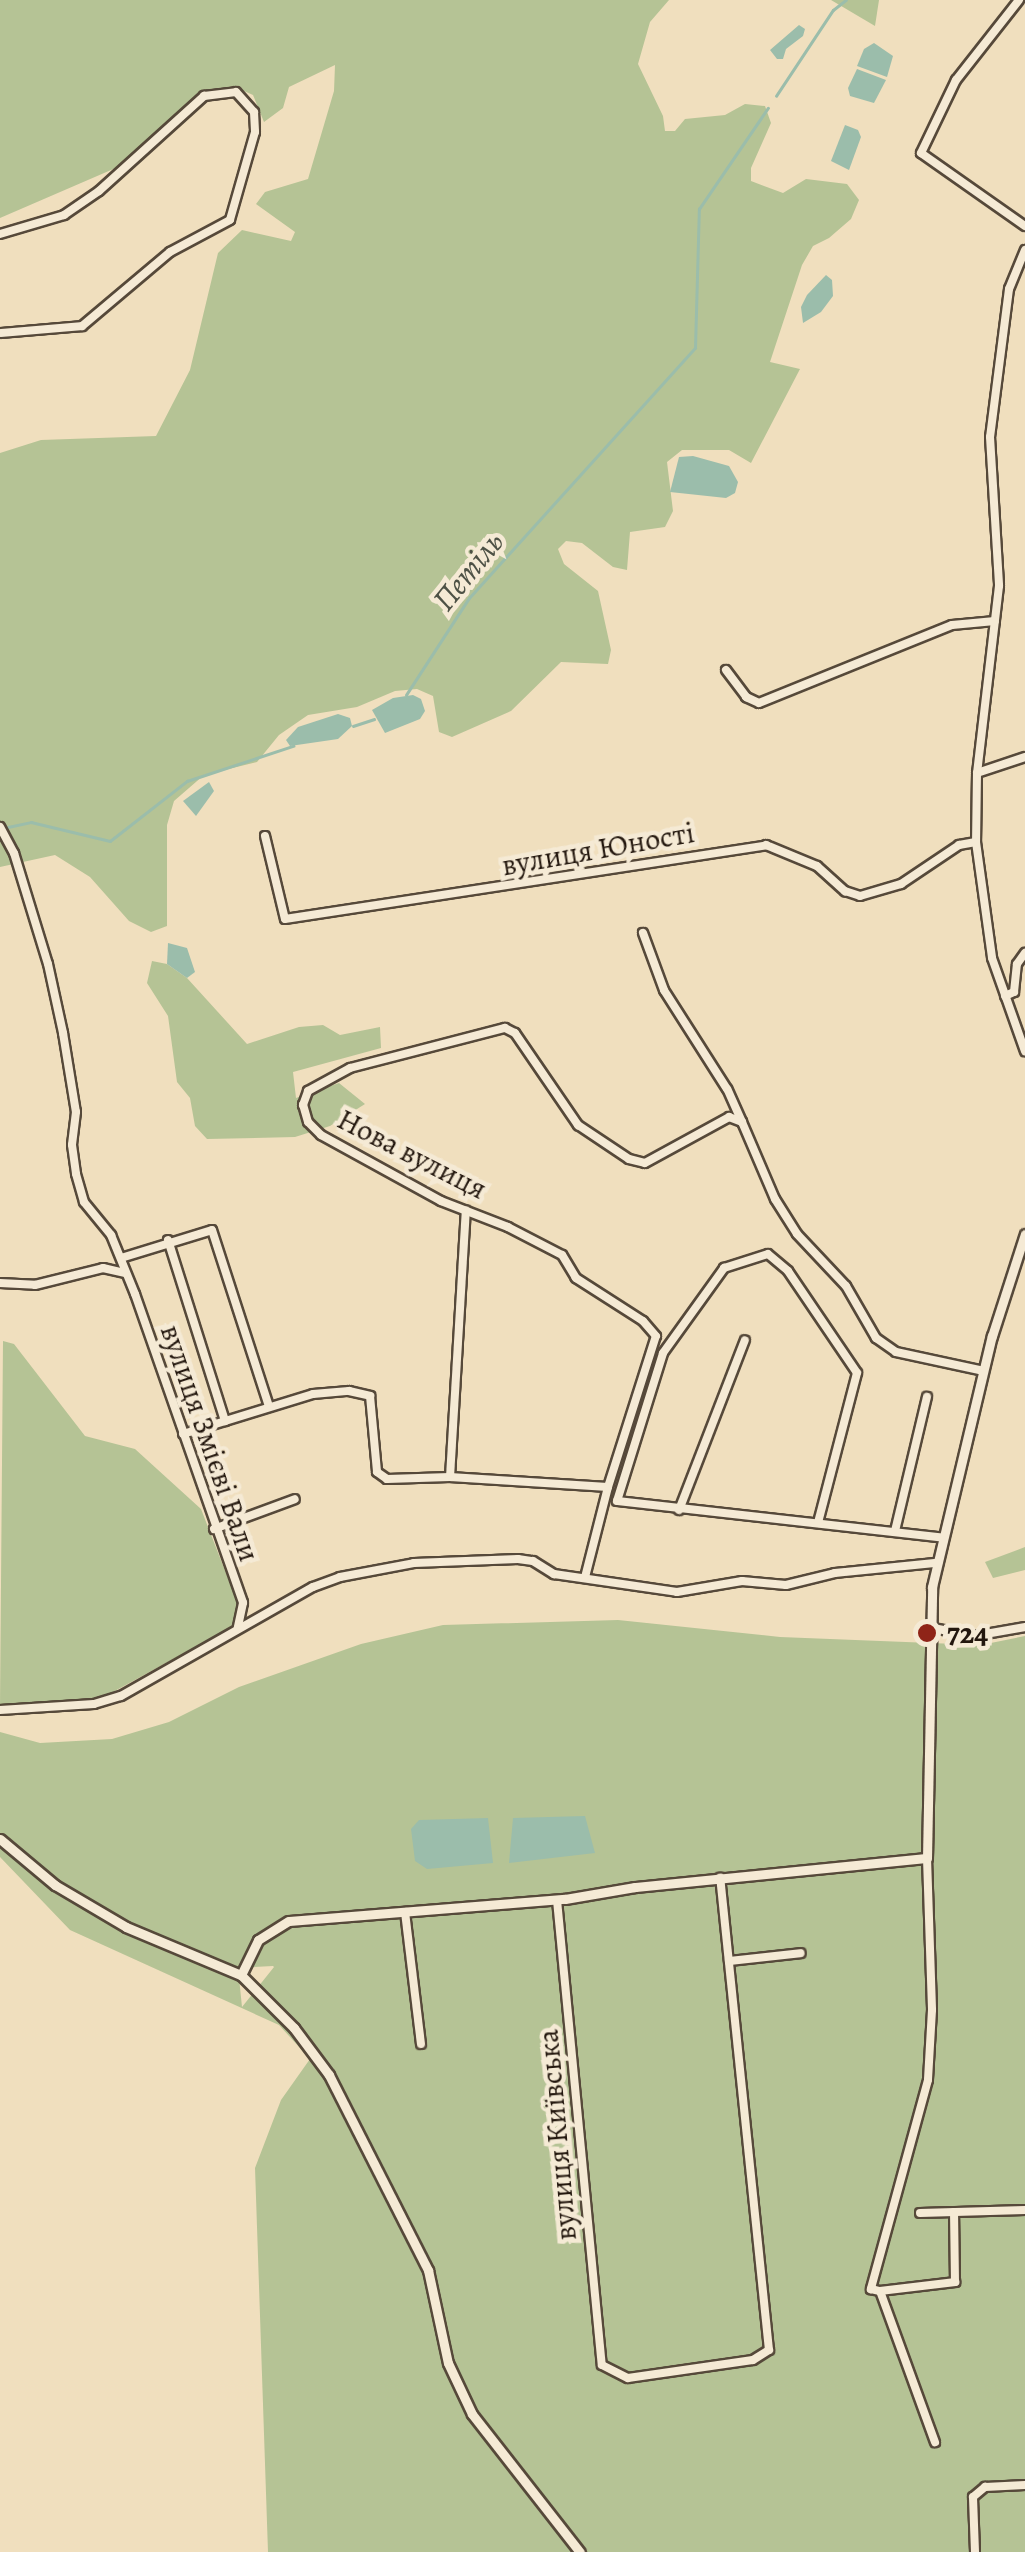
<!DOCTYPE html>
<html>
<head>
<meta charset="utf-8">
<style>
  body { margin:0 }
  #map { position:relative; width:1025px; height:2552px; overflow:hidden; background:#f0dfbe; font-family:Alegreya,serif }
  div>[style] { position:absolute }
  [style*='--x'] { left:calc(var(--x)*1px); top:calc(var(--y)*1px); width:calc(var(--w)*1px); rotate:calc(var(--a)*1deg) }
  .green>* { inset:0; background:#b5c395 }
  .water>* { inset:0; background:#9bbdab }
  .stream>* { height:2.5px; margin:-1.25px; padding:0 1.25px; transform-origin:1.25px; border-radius:1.25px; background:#9bbdab }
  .roads { filter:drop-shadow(2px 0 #56493a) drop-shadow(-2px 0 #56493a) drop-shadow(0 2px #56493a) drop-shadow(0 -2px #56493a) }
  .minor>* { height:8px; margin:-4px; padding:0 4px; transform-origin:4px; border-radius:4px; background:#f5ead5 }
  .tertiary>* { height:9px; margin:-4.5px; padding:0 4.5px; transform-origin:4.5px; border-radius:4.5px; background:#f5ead5 }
  .dots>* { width:28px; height:28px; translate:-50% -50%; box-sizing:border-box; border:5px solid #f5ead5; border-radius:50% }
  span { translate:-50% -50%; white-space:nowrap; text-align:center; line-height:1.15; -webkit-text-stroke:9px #f5ead5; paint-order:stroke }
  .street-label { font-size:30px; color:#23170e }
  .poi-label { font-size:30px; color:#23170e; font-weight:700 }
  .left { translate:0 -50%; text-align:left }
  .water-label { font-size:32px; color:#4d5145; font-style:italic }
</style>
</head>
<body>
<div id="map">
  <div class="green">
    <div style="clip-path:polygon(0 0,669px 0,650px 22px,638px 64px,663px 116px,665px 131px,675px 131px,685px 119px,725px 115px,745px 104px,765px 106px,771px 123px,751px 168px,751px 181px,783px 193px,806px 179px,847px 184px,859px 200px,851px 219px,829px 238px,813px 246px,802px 265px,770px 362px,800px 369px,751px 463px,729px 450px,682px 450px,667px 462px,673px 511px,665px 527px,630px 532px,627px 570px,613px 567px,582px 543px,566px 541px,558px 549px,564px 564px,598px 591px,611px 650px,608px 664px,561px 662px,511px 711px,452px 737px,439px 732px,433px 696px,417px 689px,395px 691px,357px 707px,308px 715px,279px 735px,257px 762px,204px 775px,174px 801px,167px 825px,167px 926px,151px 932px,129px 921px,90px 877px,55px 855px,0 867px,0 453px,41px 440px,156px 436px,190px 370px,218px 253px,242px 230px,291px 241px,295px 232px,256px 204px,265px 192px,308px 179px,334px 91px,335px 65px,289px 87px,283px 108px,264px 122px,253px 95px,235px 87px,206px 92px,118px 167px,0 218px)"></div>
    <div style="clip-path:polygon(831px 0,879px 0,875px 26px)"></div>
    <div style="clip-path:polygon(152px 961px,167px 964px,187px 978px,247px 1044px,299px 1027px,323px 1025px,340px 1035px,380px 1027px,381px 1048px,293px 1072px,296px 1098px,339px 1083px,365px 1104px,330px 1126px,295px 1137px,207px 1139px,195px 1126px,190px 1098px,177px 1082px,168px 1016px,147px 983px)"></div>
    <div style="clip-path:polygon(3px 1341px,14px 1344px,85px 1436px,135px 1449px,201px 1509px,240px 1609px,237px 1624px,102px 1698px,0 1706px)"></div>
    <div style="clip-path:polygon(1025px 1547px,1025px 1570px,993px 1578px,985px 1562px)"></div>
    <div style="clip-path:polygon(evenodd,618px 1620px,780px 1637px,981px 1645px,1025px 1636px,1025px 2552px,268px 2552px,255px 2168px,281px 2100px,310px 2059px,279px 2025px,70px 1930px,0 1857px,0 1732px,40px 1743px,112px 1739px,169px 1722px,239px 1687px,361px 1644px,443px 1625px,618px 1620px,273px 1966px,274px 1967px,242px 2007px,238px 1968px,273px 1966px)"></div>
  </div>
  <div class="water">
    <div style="clip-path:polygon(799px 25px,805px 29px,803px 36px,786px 49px,783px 59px,777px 59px,770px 50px)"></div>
    <div style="clip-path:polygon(874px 43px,893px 56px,887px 77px,857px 66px,864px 49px)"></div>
    <div style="clip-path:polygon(857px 69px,886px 80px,874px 103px,850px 96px,848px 88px)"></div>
    <div style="clip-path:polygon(845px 125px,858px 130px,861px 137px,849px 170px,831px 161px)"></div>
    <div style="clip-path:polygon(826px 275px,832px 280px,833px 296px,821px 312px,803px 323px,801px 307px,807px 295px)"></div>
    <div style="clip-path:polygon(693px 456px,729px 466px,738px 482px,735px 493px,726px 498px,670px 492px,679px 457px)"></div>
    <div style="clip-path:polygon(413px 695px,421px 699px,425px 711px,420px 719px,385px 733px,372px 710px,393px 698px)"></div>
    <div style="clip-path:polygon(338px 714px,350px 718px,352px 726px,338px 739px,290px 746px,286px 740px,298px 727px)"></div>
    <div style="clip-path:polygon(209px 782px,214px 791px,196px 816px,183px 801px)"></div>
    <div style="clip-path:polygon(168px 943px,187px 948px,195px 972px,187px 978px,167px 964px)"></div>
    <div style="clip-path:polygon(585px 1816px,595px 1853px,509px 1863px,513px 1818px)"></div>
    <div style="clip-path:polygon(488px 1818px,493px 1863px,427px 1869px,415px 1861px,411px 1829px,419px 1820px)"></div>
  </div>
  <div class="stream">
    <div style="--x:776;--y:96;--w:103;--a:-56.5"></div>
    <div style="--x:833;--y:10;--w:16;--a:-38"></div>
    <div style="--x:406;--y:695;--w:116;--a:-57"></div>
    <div style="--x:469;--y:598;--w:337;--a:-47.9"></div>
    <div style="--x:695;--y:348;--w:139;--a:-88.4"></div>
    <div style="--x:699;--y:209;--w:122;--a:-55.7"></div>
    <div style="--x:353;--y:726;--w:22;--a:-18"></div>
    <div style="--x:8;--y:827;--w:24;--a:-12"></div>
    <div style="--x:31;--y:822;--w:81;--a:13.5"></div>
    <div style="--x:110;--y:841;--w:98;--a:-37.9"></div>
    <div style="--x:187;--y:781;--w:112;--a:-18.3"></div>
  </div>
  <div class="roads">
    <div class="minor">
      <div style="--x:1019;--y:0;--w:102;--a:128.2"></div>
      <div style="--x:956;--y:80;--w:81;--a:115.6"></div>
      <div style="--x:921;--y:153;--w:127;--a:35.1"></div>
      <div style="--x:0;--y:234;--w:67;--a:-16.5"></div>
      <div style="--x:64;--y:215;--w:42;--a:-34.4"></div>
      <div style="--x:99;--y:191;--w:142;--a:-42.1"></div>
      <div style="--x:204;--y:96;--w:32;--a:-7"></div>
      <div style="--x:236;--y:92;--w:27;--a:48"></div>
      <div style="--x:254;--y:112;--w:20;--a:87"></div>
      <div style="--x:255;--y:132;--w:91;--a:105.9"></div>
      <div style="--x:230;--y:220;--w:68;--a:151.9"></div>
      <div style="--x:170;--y:252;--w:115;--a:139.9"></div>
      <div style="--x:82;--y:326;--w:82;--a:175.1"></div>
      <div style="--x:1025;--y:250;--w:42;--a:112.3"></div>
      <div style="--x:1009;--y:289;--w:149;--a:97.3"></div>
      <div style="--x:990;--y:437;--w:149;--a:86.5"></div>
      <div style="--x:999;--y:586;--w:188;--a:96.7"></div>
      <div style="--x:977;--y:773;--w:69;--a:90.8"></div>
      <div style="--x:976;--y:842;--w:117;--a:82.1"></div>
      <div style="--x:992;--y:958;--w:99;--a:70.5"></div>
      <div style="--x:726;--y:670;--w:34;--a:53"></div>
      <div style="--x:746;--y:697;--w:14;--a:25"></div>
      <div style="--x:759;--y:703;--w:208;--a:-22"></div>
      <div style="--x:952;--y:625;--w:43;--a:-5.3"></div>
      <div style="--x:977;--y:773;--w:51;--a:-18.4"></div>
      <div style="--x:0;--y:827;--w:30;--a:62"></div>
      <div style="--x:14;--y:853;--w:116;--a:73"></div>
      <div style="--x:48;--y:964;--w:71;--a:77.7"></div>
      <div style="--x:63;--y:1033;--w:80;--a:80.7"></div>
      <div style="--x:76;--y:1112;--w:33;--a:97"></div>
      <div style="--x:72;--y:1145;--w:29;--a:82"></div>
      <div style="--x:76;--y:1174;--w:29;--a:74"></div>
      <div style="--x:84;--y:1202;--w:43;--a:50.7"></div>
      <div style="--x:111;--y:1235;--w:64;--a:67.9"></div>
      <div style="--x:135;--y:1294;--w:327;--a:70.7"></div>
      <div style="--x:243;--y:1603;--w:25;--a:102"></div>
      <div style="--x:265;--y:836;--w:85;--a:76.5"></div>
      <div style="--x:285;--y:919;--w:487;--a:-8.7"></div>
      <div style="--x:766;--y:845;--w:55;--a:22.4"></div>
      <div style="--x:817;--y:866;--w:38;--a:42"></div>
      <div style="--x:845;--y:891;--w:16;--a:18"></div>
      <div style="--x:860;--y:896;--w:43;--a:-16.3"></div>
      <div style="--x:901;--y:884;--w:70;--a:-33.9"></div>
      <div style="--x:959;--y:845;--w:17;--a:-10"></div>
      <div style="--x:1005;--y:996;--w:10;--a:-24"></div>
      <div style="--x:1014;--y:992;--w:28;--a:-84"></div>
      <div style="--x:1017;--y:964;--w:14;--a:-54"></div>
      <div style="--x:742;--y:1122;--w:84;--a:66.8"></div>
      <div style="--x:775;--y:1199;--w:41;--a:57.8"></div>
      <div style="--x:797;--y:1234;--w:71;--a:46.7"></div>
      <div style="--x:846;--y:1286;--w:60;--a:60"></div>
      <div style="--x:876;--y:1338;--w:24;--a:35"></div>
      <div style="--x:896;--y:1352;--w:90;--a:12.2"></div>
      <div style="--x:168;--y:1240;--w:190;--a:72.5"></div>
      <div style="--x:121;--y:1258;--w:95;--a:-17.1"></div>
      <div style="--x:212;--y:1230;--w:185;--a:72.1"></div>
      <div style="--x:0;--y:1283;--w:35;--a:3"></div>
      <div style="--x:35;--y:1285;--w:70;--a:-14"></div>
      <div style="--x:103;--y:1268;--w:23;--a:13"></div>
      <div style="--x:183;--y:1434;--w:136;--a:-17.1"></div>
      <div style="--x:313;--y:1394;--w:36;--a:-5"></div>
      <div style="--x:349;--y:1391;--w:22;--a:13"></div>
      <div style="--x:370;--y:1396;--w:76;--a:84.7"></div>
      <div style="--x:377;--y:1472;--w:12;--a:35"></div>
      <div style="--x:387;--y:1479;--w:63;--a:-1.8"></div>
      <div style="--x:450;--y:1477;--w:158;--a:3.6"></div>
      <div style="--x:608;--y:1487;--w:93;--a:104.3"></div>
      <div style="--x:450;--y:1477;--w:267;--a:-86.6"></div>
      <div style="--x:608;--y:1487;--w:158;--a:-72.4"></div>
      <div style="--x:656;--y:1336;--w:20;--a:-131"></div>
      <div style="--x:643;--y:1321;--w:80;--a:-147.3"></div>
      <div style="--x:576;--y:1278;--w:27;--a:-121"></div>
      <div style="--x:562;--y:1255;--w:61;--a:-152.6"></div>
      <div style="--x:508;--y:1227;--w:72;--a:-158.8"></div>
      <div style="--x:441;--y:1201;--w:137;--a:-151.2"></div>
      <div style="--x:321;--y:1135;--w:18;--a:-135"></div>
      <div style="--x:308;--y:1122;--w:18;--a:-106"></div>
      <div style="--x:303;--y:1105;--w:15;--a:-70"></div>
      <div style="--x:308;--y:1091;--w:48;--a:-28.7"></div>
      <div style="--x:350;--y:1068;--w:160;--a:-14.5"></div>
      <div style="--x:505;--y:1028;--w:11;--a:27"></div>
      <div style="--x:515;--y:1033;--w:112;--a:55.6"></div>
      <div style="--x:578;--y:1125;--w:61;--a:33.7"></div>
      <div style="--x:629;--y:1159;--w:16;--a:14"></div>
      <div style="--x:645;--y:1163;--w:96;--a:-28.7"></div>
      <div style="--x:729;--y:1117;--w:14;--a:21"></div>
      <div style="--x:742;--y:1122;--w:36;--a:-114"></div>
      <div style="--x:727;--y:1089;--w:117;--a:-122.5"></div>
      <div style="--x:664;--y:990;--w:61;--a:-110.2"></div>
      <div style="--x:617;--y:1501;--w:155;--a:-72.7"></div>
      <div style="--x:663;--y:1353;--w:105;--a:-54.3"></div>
      <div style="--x:724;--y:1268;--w:46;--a:-17.7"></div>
      <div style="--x:768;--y:1254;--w:26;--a:40"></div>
      <div style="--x:788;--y:1271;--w:123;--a:55.9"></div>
      <div style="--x:857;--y:1373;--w:155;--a:104.6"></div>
      <div style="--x:617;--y:1501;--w:325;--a:6.4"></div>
      <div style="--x:679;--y:1510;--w:182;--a:-68.8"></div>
      <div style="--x:214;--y:1529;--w:86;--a:-20.3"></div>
      <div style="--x:895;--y:1531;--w:138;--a:-76.6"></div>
      <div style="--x:928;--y:1627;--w:47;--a:11.1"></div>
      <div style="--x:974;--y:1636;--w:52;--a:-10"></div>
      <div style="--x:0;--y:1710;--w:94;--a:-3.7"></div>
      <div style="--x:94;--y:1704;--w:28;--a:-17"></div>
      <div style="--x:121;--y:1696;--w:221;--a:-29.6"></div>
      <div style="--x:313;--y:1587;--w:29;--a:-20"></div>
      <div style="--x:340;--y:1577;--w:75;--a:-10.7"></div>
      <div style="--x:414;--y:1563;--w:104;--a:-2.2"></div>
      <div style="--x:518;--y:1559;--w:15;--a:8"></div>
      <div style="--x:533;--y:1561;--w:25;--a:32"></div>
      <div style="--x:554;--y:1574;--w:124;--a:8.3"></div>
      <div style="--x:677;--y:1592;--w:66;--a:-9.6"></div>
      <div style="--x:742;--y:1581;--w:44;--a:5.2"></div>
      <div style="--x:786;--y:1585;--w:50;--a:-13.8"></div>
      <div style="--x:835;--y:1573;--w:100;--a:-5.7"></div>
      <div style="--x:927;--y:1858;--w:152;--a:88.1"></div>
      <div style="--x:932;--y:2010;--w:70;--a:93.3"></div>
      <div style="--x:928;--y:2080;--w:217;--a:105.3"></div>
      <div style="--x:871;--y:2289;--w:9;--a:13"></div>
      <div style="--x:880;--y:2291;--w:161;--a:70"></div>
      <div style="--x:557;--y:1900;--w:467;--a:84.5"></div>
      <div style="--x:602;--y:2365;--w:29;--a:27"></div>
      <div style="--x:628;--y:2378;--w:126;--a:-8.2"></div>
      <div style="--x:753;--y:2360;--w:19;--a:-32"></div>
      <div style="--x:769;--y:2350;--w:475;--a:-95.9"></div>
      <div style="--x:405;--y:1912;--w:133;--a:83.1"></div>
      <div style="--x:729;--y:1961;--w:72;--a:-6.3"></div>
      <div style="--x:920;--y:2213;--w:105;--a:-1.6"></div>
      <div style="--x:880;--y:2291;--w:76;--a:-6.8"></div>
      <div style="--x:955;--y:2282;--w:70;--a:-90.8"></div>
      <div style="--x:975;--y:2552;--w:55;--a:-92.1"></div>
      <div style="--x:973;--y:2497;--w:16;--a:-40"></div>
      <div style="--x:985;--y:2487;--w:40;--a:-2.9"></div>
    </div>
    <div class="tertiary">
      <div style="--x:0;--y:1839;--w:72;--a:39.9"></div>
      <div style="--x:55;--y:1885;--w:82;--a:30.6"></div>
      <div style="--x:126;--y:1927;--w:125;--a:22.7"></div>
      <div style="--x:241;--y:1975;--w:75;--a:45"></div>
      <div style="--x:294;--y:2028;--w:59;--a:53.3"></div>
      <div style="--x:329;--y:2075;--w:219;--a:63.1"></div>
      <div style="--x:428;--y:2270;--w:95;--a:77.9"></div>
      <div style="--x:448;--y:2363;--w:56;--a:64.8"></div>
      <div style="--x:472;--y:2414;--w:175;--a:52"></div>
      <div style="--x:241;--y:1975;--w:39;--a:-64"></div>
      <div style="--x:258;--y:1940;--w:36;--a:-32"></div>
      <div style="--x:289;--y:1921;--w:277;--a:-4.6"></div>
      <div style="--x:565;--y:1899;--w:71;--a:-9.7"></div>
      <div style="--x:635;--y:1887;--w:293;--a:-5.7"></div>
      <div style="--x:927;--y:1858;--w:271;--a:-88.9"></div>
      <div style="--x:932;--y:1587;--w:258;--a:-76.6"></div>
      <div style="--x:992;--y:1336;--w:107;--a:-72.1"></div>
    </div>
  </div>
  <div class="dots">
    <div style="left:927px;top:1633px;background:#8f2418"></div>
  </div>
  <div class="street-label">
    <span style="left:598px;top:849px;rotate:-10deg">вулиця Юності</span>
    <span style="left:412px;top:1154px;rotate:27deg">Нова вулиця</span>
    <span style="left:210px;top:1443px;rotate:71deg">вулиця Змієві Вали</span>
    <span style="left:557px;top:2135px;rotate:-95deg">вулиця Київська</span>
  </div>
  <div class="poi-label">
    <span class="left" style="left:947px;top:1633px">724</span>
  </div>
  <div class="water-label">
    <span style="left:468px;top:571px;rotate:-51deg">Петіль</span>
  </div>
</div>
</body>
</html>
